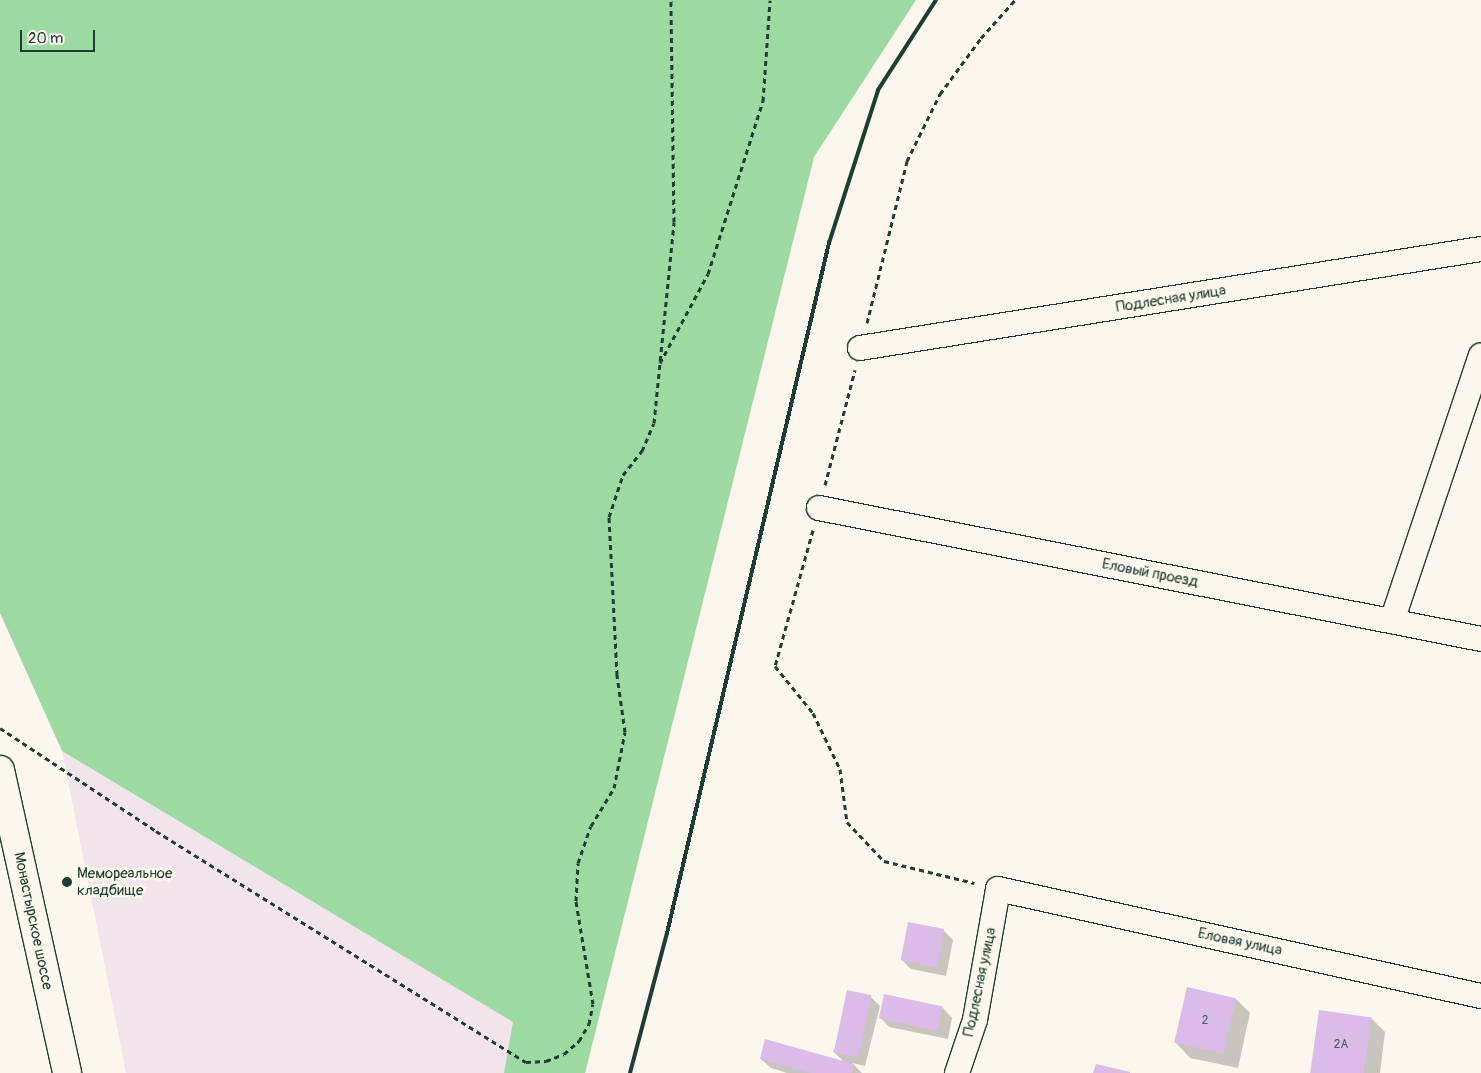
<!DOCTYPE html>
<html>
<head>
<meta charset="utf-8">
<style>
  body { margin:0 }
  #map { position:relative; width:1481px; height:1073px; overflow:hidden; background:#fbf7ec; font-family:Pangolin,sans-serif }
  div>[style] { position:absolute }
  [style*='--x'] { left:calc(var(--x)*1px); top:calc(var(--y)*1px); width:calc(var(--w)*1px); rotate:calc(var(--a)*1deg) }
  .built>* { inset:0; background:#f1e5eb }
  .green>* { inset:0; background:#9cdaa2 }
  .shadow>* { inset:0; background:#0003 }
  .building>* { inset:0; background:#dbbce9; transform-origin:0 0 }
  .path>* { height:3px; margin-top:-1.5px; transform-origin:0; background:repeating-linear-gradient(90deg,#1f3d34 0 5px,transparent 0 9px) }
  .roads { filter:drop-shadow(1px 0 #1f3d34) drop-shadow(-1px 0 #1f3d34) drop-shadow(0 1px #1f3d34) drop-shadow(0 -1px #1f3d34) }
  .minor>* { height:24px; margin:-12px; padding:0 12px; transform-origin:12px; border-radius:12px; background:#fbf7ec }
  .major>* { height:28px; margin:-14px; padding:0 14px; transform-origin:14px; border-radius:14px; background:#fbf7ec }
  .rail>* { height:4px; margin:-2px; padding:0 2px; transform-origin:2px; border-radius:2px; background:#1f3d34 }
  .dots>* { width:14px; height:14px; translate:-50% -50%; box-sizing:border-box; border:2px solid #fbf7ec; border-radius:50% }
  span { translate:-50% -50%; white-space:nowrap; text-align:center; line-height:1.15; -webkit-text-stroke:5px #fbf7ec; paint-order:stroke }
  .number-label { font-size:12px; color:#4e5d61 }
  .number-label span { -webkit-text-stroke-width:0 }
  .street-label { font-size:15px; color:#1f3d34 }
  .poi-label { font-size:15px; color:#1f3d34 }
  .left { translate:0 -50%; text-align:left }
  .scale { position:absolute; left:20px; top:30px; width:75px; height:22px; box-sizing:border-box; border:2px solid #1f3d34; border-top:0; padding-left:6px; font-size:15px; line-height:18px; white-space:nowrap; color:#1f3d34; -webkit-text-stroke:4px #fbf7ec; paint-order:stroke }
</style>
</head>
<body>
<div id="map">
  <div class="built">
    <div style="clip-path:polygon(62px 751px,514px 1022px,504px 1073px,126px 1073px)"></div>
  </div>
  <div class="green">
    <div style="clip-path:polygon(0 0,916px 0,814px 157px,585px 1073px,504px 1073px,513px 1022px,62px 751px,0 613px)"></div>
  </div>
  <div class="shadow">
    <div style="clip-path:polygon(909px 924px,944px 931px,953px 940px,946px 976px,911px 969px,902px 960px)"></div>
    <div style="clip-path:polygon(870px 996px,880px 1006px,865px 1066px,852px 1063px,862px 1073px,787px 1073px,771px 1068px,761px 1059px,844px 1062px,833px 1051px)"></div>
    <div style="clip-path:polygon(1236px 999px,1250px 1013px,1238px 1068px,1190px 1058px,1176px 1043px)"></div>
    <div style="clip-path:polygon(943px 1008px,952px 1018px,948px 1039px,889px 1027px,880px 1017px)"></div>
    <div style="clip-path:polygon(1371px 1018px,1385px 1032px,1380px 1073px,1313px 1073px)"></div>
  </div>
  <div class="building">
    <div style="left:908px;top:922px;width:37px;height:39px;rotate:11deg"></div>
    <div style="left:1187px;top:987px;width:50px;height:57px;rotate:13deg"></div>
    <div style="left:847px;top:990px;width:25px;height:64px;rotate:12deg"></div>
    <div style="left:884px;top:994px;width:60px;height:25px;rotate:12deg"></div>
    <div style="left:1319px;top:1010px;width:53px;height:64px;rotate:8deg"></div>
    <div style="clip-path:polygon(765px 1039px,854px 1064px,852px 1073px,810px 1073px,760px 1059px)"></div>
    <div style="clip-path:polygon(1096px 1064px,1130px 1072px,1130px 1073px,1093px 1073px)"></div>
  </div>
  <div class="path">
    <div style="--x:867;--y:323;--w:167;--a:-76.1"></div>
    <div style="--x:907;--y:161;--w:75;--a:-63.8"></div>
    <div style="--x:940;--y:94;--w:69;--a:-53.8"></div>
    <div style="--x:981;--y:38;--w:51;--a:-48.2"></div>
    <div style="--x:660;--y:363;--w:101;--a:-61.7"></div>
    <div style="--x:708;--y:274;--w:182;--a:-72.4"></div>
    <div style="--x:763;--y:101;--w:101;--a:-86"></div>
    <div style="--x:825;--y:485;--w:119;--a:-75.4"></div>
    <div style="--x:813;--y:530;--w:141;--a:105.6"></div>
    <div style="--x:775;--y:666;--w:60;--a:51"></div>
    <div style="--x:813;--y:713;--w:62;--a:64.3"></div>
    <div style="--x:840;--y:769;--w:53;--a:82.5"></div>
    <div style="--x:847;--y:822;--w:54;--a:46.5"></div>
    <div style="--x:884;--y:861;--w:93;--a:13.7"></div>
    <div style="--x:0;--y:728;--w:187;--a:33.4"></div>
    <div style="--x:156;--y:831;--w:436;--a:32"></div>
    <div style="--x:526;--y:1062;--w:20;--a:-3"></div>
    <div style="--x:546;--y:1061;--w:19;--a:-21"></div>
    <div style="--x:564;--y:1054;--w:20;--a:-41"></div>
    <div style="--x:579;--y:1041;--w:20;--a:-60"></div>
    <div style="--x:589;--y:1024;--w:20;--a:-79"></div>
    <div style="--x:593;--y:1004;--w:104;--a:-99.4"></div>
    <div style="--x:576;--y:901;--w:38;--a:-87"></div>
    <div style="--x:578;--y:863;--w:39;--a:-71"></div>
    <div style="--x:591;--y:826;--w:44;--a:-58.8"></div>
    <div style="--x:614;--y:788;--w:57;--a:-78.9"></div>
    <div style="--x:625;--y:732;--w:58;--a:-98"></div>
    <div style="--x:617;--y:675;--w:158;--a:-92.9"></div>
    <div style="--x:609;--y:517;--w:44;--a:-71.6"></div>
    <div style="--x:623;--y:475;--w:31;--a:-52"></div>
    <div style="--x:642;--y:451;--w:30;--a:-67"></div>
    <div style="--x:654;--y:423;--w:202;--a:-84.3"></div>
    <div style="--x:674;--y:222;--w:222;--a:-90.8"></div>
  </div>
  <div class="roads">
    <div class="minor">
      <div style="--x:860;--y:348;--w:629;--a:-9.06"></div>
      <div style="--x:819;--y:508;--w:675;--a:11.19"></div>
      <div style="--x:1392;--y:621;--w:280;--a:-71.5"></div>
      <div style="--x:957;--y:1073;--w:56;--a:-71.2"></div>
      <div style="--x:975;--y:1020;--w:133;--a:-80"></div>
      <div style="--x:998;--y:889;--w:495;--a:12.5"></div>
    </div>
    <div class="major">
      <div style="--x:0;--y:770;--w:310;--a:77.5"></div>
    </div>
  </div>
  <div class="rail">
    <div style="--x:630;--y:1073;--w:145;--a:-75.2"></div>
    <div style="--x:667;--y:933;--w:709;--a:-76.79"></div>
    <div style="--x:829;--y:243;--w:161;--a:-72.2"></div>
    <div style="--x:878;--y:90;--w:107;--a:-57.2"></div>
  </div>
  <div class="dots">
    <div style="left:67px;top:882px;background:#1f3d34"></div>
  </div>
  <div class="number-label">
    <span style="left:1205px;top:1021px">2</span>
    <span style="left:1341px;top:1045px">2А</span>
  </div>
  <div class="street-label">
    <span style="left:1171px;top:299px;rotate:-9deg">Подлесная улица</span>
    <span style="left:1150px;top:573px;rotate:11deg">Еловый проезд</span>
    <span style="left:33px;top:921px;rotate:78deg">Монастырское шоссе</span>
    <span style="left:1240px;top:942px;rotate:12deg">Еловая улица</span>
    <span style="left:980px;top:982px;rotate:-78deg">Подлесная улица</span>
  </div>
  <div class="poi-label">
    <span class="left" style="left:77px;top:882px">Мемореальное<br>кладбище</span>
  </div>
  <div class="scale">20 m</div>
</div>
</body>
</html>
